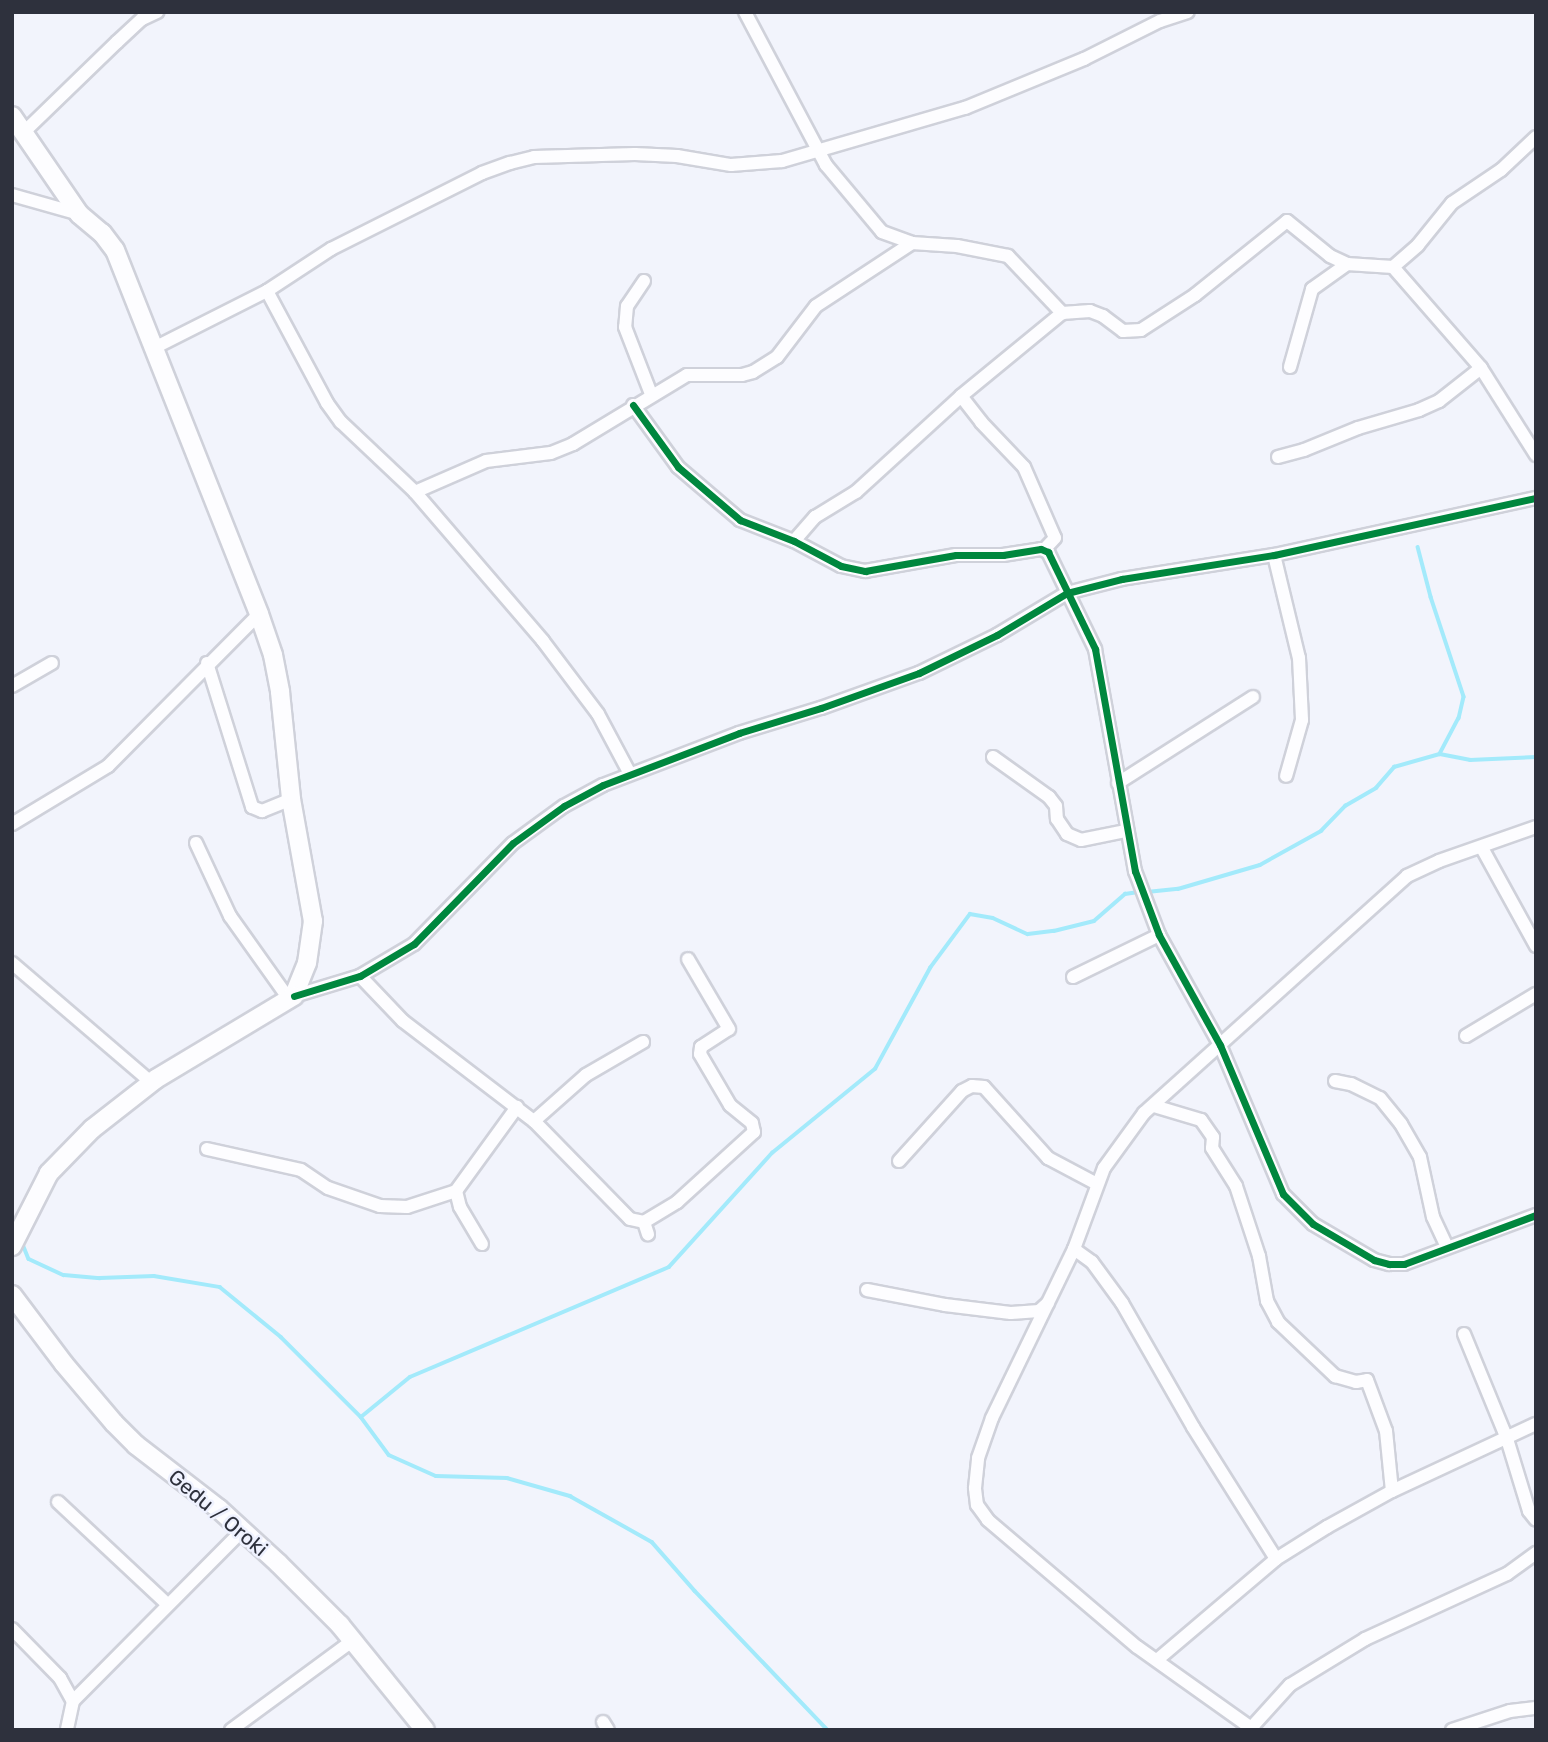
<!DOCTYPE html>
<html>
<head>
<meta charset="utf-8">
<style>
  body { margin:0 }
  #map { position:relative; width:1548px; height:1742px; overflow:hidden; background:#f2f4fc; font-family:Rubik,sans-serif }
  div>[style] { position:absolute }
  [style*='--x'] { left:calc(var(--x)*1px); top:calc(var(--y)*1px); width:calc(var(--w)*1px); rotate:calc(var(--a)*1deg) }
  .stream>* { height:3.5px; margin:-1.75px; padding:0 1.75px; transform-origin:1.75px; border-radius:1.75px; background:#a3eafb }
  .roads { filter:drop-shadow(2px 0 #cfd1da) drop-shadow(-2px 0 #cfd1da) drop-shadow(0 2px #cfd1da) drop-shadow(0 -2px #cfd1da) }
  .street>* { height:12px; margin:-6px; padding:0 6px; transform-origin:6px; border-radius:6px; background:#fdfdff }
  .secondary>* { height:18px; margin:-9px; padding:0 9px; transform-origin:9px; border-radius:9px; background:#fdfdff }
  .cycleway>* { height:7px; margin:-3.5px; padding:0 3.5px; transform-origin:3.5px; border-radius:3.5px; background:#00873e }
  span { translate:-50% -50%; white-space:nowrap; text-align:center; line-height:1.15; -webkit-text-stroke:5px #eff2ff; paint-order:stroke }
  .street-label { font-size:21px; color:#2e313d }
  .frame { position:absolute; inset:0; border:14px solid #2e313d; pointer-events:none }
</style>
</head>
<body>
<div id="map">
  <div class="stream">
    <div style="--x:1418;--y:547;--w:52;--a:75.4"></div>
    <div style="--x:1431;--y:597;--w:105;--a:71.7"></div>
    <div style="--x:1464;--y:697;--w:22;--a:103"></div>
    <div style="--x:1459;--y:718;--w:41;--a:117.8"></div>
    <div style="--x:1147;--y:892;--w:31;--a:-6"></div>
    <div style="--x:1178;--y:889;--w:85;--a:-16.3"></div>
    <div style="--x:1260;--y:865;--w:70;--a:-29.1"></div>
    <div style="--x:1321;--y:831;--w:35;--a:-46"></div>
    <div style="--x:1345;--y:806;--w:36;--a:-30"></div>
    <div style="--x:1376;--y:788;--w:28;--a:-49"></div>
    <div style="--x:1394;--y:767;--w:48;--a:-15.8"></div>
    <div style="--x:1440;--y:754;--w:31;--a:11"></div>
    <div style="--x:1470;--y:760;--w:66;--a:-2.6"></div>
    <div style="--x:22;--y:1242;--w:18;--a:68"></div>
    <div style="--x:29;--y:1259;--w:38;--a:25"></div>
    <div style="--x:64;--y:1275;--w:36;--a:5"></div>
    <div style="--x:100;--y:1278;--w:54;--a:-2.1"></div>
    <div style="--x:154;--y:1276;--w:67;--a:9.5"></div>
    <div style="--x:220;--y:1287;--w:79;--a:39.3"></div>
    <div style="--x:281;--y:1337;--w:113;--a:45"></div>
    <div style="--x:361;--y:1417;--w:47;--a:53.6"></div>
    <div style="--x:389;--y:1455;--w:51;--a:24.1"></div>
    <div style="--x:436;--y:1476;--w:71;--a:1.6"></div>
    <div style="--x:507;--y:1478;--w:66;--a:15.9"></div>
    <div style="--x:570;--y:1496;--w:94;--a:29.3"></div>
    <div style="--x:652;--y:1542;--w:65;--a:48.7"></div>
    <div style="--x:695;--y:1591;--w:192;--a:46.3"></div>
    <div style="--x:361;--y:1417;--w:63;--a:-39.2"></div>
    <div style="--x:410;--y:1377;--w:281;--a:-23"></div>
    <div style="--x:669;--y:1267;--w:154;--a:-47.9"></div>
    <div style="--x:772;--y:1153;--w:133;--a:-39.2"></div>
    <div style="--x:875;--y:1069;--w:115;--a:-61.4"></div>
    <div style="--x:930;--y:968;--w:67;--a:-53.5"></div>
    <div style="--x:970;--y:914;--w:23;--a:10"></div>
    <div style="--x:993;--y:918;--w:38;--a:25"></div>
    <div style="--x:1028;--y:934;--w:26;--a:-7"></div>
    <div style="--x:1054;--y:931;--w:41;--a:-14"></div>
    <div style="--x:1094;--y:921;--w:41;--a:-41.1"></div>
    <div style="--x:1125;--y:894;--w:15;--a:-8"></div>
  </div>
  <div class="roads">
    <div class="street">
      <div style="--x:745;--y:12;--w:173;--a:62.1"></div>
      <div style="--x:826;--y:165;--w:87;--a:50.1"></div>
      <div style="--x:882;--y:232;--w:32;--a:20"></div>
      <div style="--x:912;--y:243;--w:45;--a:3.8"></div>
      <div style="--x:957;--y:246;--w:52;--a:11.1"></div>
      <div style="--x:1008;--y:256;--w:79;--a:46.5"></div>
      <div style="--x:23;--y:133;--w:131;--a:-44.1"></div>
      <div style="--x:117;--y:42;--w:34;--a:-43"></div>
      <div style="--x:142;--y:19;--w:17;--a:-25"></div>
      <div style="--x:12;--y:195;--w:70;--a:15.8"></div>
      <div style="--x:1393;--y:267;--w:134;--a:48.9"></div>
      <div style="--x:1481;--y:368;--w:103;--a:57.7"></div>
      <div style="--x:644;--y:281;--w:30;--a:124"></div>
      <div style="--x:627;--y:306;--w:21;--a:95"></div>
      <div style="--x:625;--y:327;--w:72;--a:68.8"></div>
      <div style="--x:267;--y:291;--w:127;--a:61.8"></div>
      <div style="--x:327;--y:403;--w:24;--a:54"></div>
      <div style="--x:341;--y:422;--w:102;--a:43.4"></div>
      <div style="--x:415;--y:492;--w:196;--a:49.3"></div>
      <div style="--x:543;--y:641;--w:91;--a:53"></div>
      <div style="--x:598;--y:714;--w:68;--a:61.9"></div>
      <div style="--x:154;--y:348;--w:127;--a:-26.8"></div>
      <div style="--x:267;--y:291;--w:77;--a:-33.3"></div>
      <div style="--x:331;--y:249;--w:169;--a:-26.7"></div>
      <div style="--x:482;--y:173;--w:30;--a:-20"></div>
      <div style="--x:510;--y:163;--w:25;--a:-14"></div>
      <div style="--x:534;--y:157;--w:101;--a:-1.7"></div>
      <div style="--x:635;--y:154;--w:42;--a:2.7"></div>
      <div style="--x:677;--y:156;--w:55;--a:9.5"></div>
      <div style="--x:731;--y:165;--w:51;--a:-4.5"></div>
      <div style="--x:782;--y:161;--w:191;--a:-16.2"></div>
      <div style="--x:965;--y:108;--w:129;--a:-22.4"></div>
      <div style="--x:1084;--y:59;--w:85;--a:-26.6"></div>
      <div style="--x:1160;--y:21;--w:29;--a:-18"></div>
      <div style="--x:1290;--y:367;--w:81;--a:-74.2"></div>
      <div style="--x:1312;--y:289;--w:43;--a:-35.5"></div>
      <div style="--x:961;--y:396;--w:33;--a:52"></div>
      <div style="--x:981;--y:422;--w:62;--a:46.3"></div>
      <div style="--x:1024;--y:467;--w:77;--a:66.4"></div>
      <div style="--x:1055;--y:538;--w:16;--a:133"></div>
      <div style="--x:633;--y:405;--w:77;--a:54"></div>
      <div style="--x:678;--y:467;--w:82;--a:40.5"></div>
      <div style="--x:740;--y:520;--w:58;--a:21.3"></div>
      <div style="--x:794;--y:541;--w:53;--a:28"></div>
      <div style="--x:841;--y:566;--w:25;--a:12"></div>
      <div style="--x:865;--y:571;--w:92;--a:-10"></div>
      <div style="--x:956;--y:555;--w:47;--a:0"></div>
      <div style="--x:1003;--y:555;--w:38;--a:-9"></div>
      <div style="--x:1041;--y:549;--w:8;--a:23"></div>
      <div style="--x:1048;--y:552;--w:108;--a:64.1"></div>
      <div style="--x:1095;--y:649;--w:226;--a:79.8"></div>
      <div style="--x:1135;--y:871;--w:68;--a:69.4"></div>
      <div style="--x:1159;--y:935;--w:126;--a:61"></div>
      <div style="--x:1220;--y:1045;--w:162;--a:67.1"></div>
      <div style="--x:1283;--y:1194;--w:42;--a:45"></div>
      <div style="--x:1313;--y:1224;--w:71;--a:30.5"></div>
      <div style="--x:1374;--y:1260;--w:16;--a:15"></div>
      <div style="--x:1389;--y:1264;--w:15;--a:0"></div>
      <div style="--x:1404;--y:1264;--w:141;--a:-20.4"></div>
      <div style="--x:1278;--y:457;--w:27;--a:-15"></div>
      <div style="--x:1304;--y:450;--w:58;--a:-22.2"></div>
      <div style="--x:1358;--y:428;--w:64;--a:-16.4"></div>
      <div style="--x:1419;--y:410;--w:22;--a:-24"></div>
      <div style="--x:1439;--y:401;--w:53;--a:-38.2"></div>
      <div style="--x:415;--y:492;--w:77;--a:-23.6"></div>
      <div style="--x:486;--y:461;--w:65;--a:-7"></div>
      <div style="--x:551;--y:453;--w:24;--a:-22"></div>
      <div style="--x:573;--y:444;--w:133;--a:-31.2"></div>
      <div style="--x:687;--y:375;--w:55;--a:0"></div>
      <div style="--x:742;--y:375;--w:11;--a:-15"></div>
      <div style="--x:753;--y:372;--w:28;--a:-32"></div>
      <div style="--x:777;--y:357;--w:64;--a:-52.6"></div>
      <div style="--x:816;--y:306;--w:115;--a:-33.3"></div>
      <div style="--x:794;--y:541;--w:32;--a:-49"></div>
      <div style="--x:815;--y:517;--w:48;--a:-31.4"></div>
      <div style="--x:856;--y:492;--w:142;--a:-42.4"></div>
      <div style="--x:961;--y:396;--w:131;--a:-39.4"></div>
      <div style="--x:1062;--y:313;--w:28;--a:-4"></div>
      <div style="--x:1090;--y:311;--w:14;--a:21"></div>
      <div style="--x:1103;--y:316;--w:25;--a:37"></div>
      <div style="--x:1123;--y:331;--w:18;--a:-3"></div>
      <div style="--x:1141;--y:330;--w:64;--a:-32.9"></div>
      <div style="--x:1195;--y:295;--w:118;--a:-38.8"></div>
      <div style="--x:1287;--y:221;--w:55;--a:39.1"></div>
      <div style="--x:1330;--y:256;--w:19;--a:25"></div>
      <div style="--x:1347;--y:264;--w:46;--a:3.7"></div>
      <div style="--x:1393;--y:267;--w:33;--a:-41"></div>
      <div style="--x:1418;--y:245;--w:54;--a:-51"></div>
      <div style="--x:1452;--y:203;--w:59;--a:-34"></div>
      <div style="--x:1501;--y:170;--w:48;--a:-43.3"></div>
      <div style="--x:1274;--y:555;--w:106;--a:76.4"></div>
      <div style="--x:1299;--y:658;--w:62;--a:87.2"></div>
      <div style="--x:1302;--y:720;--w:58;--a:105.9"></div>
      <div style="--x:207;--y:663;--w:151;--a:72.6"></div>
      <div style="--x:252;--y:807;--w:11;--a:22"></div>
      <div style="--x:262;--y:811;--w:31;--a:-22"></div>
      <div style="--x:12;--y:686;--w:46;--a:-29.9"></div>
      <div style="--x:993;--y:757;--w:69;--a:35.5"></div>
      <div style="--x:1049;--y:797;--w:11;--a:52"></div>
      <div style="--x:1056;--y:806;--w:13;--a:86"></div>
      <div style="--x:1057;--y:819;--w:18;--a:56"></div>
      <div style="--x:1067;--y:834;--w:15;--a:23"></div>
      <div style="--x:1081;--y:840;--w:46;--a:-11.3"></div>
      <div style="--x:1118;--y:783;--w:160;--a:-32.5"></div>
      <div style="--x:12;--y:824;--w:112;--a:-31.1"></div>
      <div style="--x:108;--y:766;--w:214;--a:-45.2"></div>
      <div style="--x:196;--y:843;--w:81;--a:65"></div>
      <div style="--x:230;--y:916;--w:102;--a:54.6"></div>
      <div style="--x:1482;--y:848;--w:112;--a:61.1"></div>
      <div style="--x:12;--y:963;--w:183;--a:40.6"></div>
      <div style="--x:360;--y:976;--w:62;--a:46.3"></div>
      <div style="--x:403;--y:1021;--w:165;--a:37.4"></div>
      <div style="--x:534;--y:1121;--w:137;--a:45.6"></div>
      <div style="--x:630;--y:1219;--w:14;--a:12"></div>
      <div style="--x:644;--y:1222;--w:13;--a:72"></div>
      <div style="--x:1073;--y:977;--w:96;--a:-26"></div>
      <div style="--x:294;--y:996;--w:69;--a:-16.9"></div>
      <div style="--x:360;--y:976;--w:63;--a:-30.7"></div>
      <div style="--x:414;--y:944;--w:141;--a:-45.6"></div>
      <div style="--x:513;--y:843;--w:63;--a:-36"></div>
      <div style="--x:564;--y:806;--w:44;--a:-28.3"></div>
      <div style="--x:603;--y:785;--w:146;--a:-20.9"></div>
      <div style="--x:739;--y:733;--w:86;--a:-17"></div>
      <div style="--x:821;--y:708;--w:104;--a:-19.7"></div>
      <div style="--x:919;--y:673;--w:87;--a:-26"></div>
      <div style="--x:997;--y:635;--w:82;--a:-31"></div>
      <div style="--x:1067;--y:593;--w:57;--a:-14.3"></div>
      <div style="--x:1122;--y:579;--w:154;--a:-9"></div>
      <div style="--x:1274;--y:555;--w:268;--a:-12.3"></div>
      <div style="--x:1466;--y:1036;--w:82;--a:-31"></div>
      <div style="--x:1335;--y:1081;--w:16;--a:11"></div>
      <div style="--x:1351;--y:1084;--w:32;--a:26"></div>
      <div style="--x:1380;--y:1098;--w:33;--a:51"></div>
      <div style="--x:1401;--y:1124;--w:38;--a:60"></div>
      <div style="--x:1420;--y:1157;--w:61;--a:77.8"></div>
      <div style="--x:1433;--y:1217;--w:33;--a:65"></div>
      <div style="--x:1154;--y:1106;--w:49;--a:16.6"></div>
      <div style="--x:1201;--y:1120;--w:21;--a:55"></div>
      <div style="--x:1213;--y:1137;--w:11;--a:95"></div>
      <div style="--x:1212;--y:1148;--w:45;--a:57.7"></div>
      <div style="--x:1236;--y:1186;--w:74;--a:71.8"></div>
      <div style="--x:1259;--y:1256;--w:46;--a:79.9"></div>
      <div style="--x:1267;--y:1301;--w:24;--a:62"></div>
      <div style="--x:1278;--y:1322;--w:79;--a:43.5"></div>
      <div style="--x:1335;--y:1376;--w:22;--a:16"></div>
      <div style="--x:1356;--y:1382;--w:11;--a:-10"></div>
      <div style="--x:1367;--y:1380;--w:54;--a:69.6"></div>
      <div style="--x:1386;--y:1431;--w:60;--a:84.3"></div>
      <div style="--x:534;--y:1121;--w:69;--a:-41.5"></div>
      <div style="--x:586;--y:1075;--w:66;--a:-30.1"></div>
      <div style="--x:207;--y:1149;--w:96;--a:12.6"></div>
      <div style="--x:301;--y:1170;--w:32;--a:34"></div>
      <div style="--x:328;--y:1188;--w:55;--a:19.1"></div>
      <div style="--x:380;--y:1206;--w:27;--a:2"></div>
      <div style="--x:407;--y:1207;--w:52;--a:-18.1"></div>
      <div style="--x:456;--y:1191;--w:104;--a:-54"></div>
      <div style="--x:899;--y:1161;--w:94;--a:-48"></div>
      <div style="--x:962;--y:1091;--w:11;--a:-27"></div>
      <div style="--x:972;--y:1086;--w:12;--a:5"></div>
      <div style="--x:984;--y:1087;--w:96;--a:48"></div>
      <div style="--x:1048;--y:1158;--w:55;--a:28"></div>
      <div style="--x:456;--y:1191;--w:16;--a:76"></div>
      <div style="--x:460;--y:1207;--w:43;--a:59.3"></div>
      <div style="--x:644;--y:1222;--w:39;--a:-31"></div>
      <div style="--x:677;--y:1202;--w:104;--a:-42.3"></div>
      <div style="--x:754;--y:1132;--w:9;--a:-103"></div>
      <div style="--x:752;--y:1123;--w:28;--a:-141"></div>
      <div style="--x:730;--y:1105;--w:59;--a:-120.5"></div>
      <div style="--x:700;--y:1054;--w:7;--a:-82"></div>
      <div style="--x:701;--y:1047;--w:33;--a:-33"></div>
      <div style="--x:729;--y:1029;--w:81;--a:-120.4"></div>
      <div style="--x:1074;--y:1249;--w:22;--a:36"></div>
      <div style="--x:1092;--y:1262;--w:51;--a:53.8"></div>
      <div style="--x:1122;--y:1303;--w:143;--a:60.2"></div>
      <div style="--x:1193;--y:1427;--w:156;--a:57.8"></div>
      <div style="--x:867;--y:1290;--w:79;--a:10.9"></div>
      <div style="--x:945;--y:1305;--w:66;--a:6.9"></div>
      <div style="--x:1011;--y:1313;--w:28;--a:-4"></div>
      <div style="--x:1039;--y:1311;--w:12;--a:-42"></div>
      <div style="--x:1464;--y:1334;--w:113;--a:67.7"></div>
      <div style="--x:1507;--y:1439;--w:75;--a:73"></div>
      <div style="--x:1529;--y:1511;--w:11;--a:52"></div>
      <div style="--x:58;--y:1502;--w:148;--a:43.1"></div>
      <div style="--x:12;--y:1629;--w:69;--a:45.6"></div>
      <div style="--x:60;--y:1678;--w:26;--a:61"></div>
      <div style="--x:73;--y:1701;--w:30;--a:102"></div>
      <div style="--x:1157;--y:1660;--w:156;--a:-40.3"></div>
      <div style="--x:1276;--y:1559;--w:60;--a:-32.1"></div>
      <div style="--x:1327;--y:1527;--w:74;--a:-29"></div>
      <div style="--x:1392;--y:1491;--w:159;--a:-25"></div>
      <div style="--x:73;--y:1701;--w:240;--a:-45.2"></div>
      <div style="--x:603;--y:1722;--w:9;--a:58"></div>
      <div style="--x:1251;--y:1728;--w:58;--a:-47.8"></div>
      <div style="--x:1290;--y:1685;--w:88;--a:-31.5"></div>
      <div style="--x:1365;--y:1639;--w:156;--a:-24.6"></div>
      <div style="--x:1507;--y:1574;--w:36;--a:-36"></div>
      <div style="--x:231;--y:1730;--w:150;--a:-36.3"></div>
      <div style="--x:1254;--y:1730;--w:143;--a:-144.6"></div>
      <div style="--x:1137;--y:1647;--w:196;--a:-139.6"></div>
      <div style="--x:988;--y:1520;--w:19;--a:-126"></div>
      <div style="--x:977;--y:1505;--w:17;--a:-97"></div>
      <div style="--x:975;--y:1488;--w:30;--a:-84"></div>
      <div style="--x:978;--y:1458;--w:42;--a:-70.7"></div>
      <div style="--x:992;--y:1418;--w:188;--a:-64.1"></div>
      <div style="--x:1074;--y:1249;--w:86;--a:-69.7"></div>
      <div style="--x:1104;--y:1168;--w:68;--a:-54"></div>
      <div style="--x:1144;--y:1113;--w:354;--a:-42"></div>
      <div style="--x:1407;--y:876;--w:35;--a:-25"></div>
      <div style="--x:1439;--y:861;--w:103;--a:-19.3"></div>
      <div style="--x:1452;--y:1730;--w:61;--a:-18.1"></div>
      <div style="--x:1510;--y:1711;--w:26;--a:-7"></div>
    </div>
    <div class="secondary">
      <div style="--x:12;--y:116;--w:119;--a:55.6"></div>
      <div style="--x:79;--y:214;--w:30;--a:40"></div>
      <div style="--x:102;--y:233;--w:21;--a:53"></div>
      <div style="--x:115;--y:250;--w:391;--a:68.4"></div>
      <div style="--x:259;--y:614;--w:43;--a:71.1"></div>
      <div style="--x:273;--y:655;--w:38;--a:79"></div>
      <div style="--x:280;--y:692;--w:108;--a:84.1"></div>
      <div style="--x:291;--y:799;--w:124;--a:79.8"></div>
      <div style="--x:313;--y:921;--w:42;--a:98.1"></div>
      <div style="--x:307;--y:963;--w:35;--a:112"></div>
      <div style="--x:294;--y:996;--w:161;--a:149"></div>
      <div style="--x:156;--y:1079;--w:81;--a:142"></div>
      <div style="--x:92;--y:1129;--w:62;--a:134.3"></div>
      <div style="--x:49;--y:1173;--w:82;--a:116.9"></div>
      <div style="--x:12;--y:1295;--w:86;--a:53"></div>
      <div style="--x:64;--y:1364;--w:77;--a:49.7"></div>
      <div style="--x:114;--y:1423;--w:31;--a:45"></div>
      <div style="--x:136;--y:1445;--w:105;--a:37.6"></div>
      <div style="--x:219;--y:1509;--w:81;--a:42.5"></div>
      <div style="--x:279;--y:1564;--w:86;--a:45"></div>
      <div style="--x:340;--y:1625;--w:135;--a:51"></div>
    </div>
  </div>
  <div class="cycleway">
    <div style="--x:633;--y:405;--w:77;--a:54"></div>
    <div style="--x:678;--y:467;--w:82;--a:40.5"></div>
    <div style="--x:740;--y:520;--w:58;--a:21.3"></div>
    <div style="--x:794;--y:541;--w:53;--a:28"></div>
    <div style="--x:841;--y:566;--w:25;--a:12"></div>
    <div style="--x:865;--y:571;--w:92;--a:-10"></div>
    <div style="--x:956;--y:555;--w:47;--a:0"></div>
    <div style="--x:1003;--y:555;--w:38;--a:-9"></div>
    <div style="--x:1041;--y:549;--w:8;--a:23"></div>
    <div style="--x:1048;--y:552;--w:108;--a:64.1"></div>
    <div style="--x:1095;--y:649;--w:226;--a:79.8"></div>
    <div style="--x:1135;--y:871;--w:68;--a:69.4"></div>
    <div style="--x:1159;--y:935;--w:126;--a:61"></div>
    <div style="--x:1220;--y:1045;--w:162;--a:67.1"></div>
    <div style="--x:1283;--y:1194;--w:42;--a:45"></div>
    <div style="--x:1313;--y:1224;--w:71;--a:30.5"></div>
    <div style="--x:1374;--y:1260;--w:16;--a:15"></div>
    <div style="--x:1389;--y:1264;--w:15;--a:0"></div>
    <div style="--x:1404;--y:1264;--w:141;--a:-20.4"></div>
    <div style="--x:294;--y:996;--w:69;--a:-16.9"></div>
    <div style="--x:360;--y:976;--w:63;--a:-30.7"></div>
    <div style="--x:414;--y:944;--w:141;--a:-45.6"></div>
    <div style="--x:513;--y:843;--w:63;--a:-36"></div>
    <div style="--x:564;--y:806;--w:44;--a:-28.3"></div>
    <div style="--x:603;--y:785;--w:146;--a:-20.9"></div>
    <div style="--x:739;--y:733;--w:86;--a:-17"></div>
    <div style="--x:821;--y:708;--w:104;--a:-19.7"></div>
    <div style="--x:919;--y:673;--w:87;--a:-26"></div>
    <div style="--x:997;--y:635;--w:82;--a:-31"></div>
    <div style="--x:1067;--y:593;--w:57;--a:-14.3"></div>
    <div style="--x:1122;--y:579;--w:154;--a:-9"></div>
    <div style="--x:1274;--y:555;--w:268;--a:-12.3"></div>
  </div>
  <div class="street-label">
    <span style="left:218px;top:1513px;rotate:40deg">Gedu / Oroki</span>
  </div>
  <div class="frame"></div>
</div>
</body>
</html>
